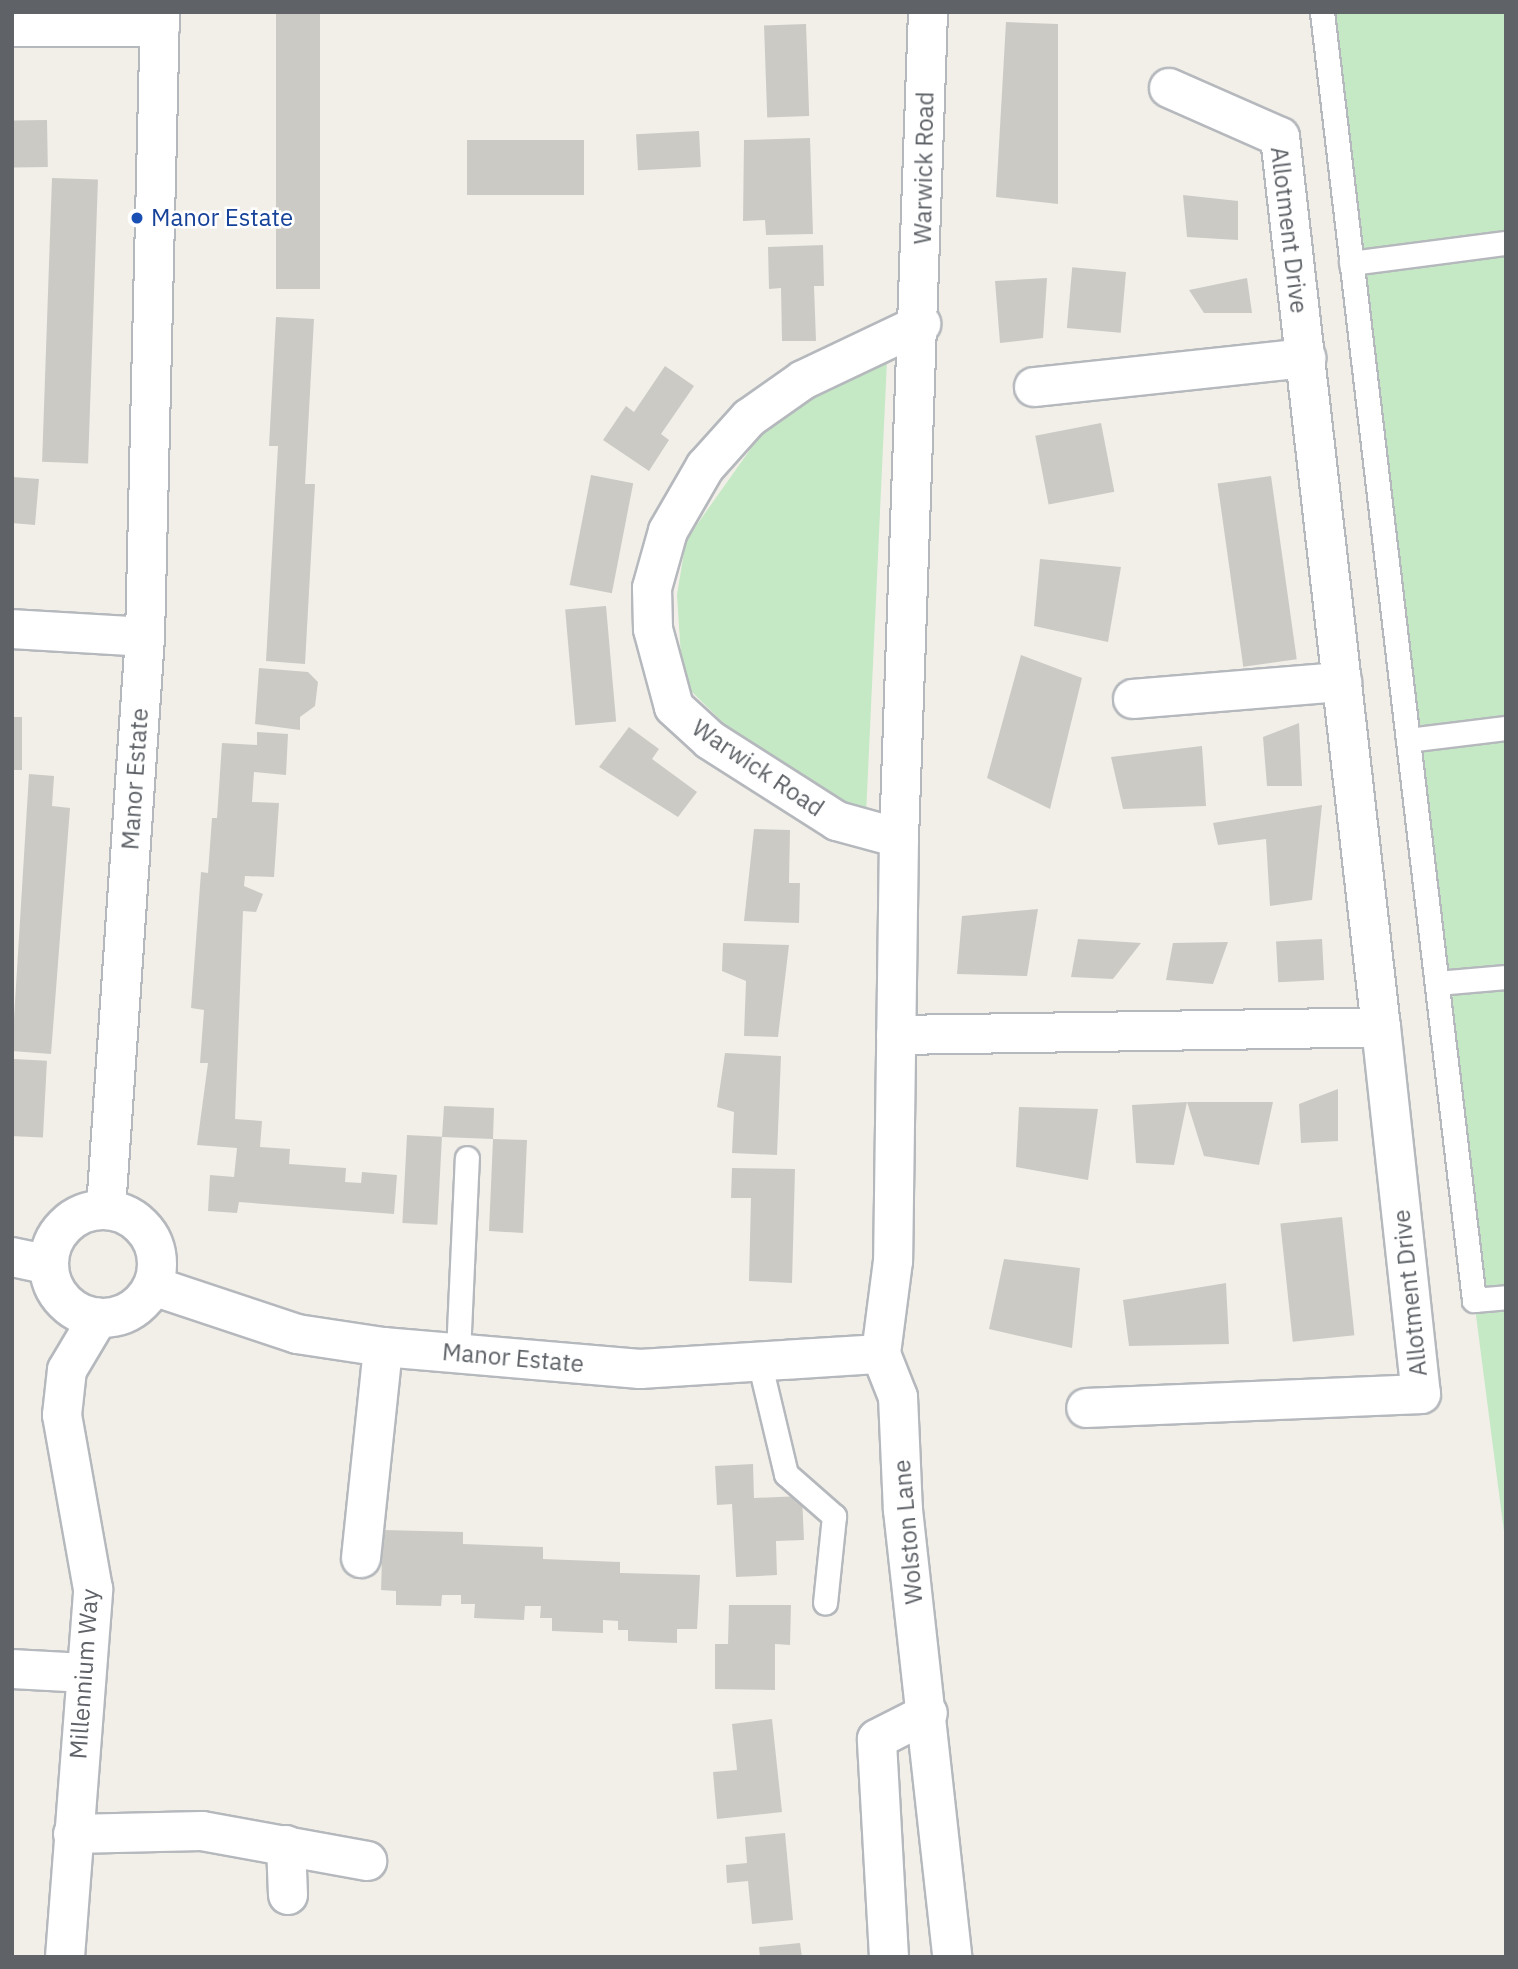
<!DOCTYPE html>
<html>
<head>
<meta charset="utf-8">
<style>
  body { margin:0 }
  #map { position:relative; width:1518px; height:1969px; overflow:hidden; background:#f1efe8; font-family:"IBM Plex Sans",sans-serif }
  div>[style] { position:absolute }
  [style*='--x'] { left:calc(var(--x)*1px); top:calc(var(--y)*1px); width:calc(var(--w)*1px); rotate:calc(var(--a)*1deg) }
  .green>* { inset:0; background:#c5e8c5 }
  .building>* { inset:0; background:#cccac5; transform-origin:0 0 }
  .roads { filter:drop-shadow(2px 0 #b5b8bc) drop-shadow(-2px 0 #b5b8bc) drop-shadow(0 2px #b5b8bc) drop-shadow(0 -2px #b5b8bc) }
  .lane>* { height:23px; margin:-11.5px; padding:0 11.5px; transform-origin:11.5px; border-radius:11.5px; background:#fff }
  .street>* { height:38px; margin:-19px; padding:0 19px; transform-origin:19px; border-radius:19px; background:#fff }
  .street>.ring { margin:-19px; padding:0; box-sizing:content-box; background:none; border:38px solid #fff; border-radius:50% }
  .secondary>* { height:38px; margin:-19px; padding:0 19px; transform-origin:19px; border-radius:19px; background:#fff }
  .dots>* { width:19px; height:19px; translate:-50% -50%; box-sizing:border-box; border:4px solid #fff; border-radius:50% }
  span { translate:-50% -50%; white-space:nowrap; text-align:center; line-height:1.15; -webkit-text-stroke:5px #fff; paint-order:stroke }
  .street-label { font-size:24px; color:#5f6368 }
  .transit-label { font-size:24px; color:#164399 }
  .left { translate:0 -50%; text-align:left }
  .frame { position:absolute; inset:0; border:14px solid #5f6368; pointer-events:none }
</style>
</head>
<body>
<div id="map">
  <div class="green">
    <div style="clip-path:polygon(1322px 12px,1506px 12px,1506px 1547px,1474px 1300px)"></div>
    <div style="clip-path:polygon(887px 360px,866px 815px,760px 759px,692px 692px,682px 672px,677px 595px,686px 540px,771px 420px,807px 392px)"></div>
  </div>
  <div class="building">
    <div style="left:276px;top:12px;width:44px;height:277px"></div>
    <div style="clip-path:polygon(1006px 22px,1058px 24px,1058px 204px,996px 197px)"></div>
    <div style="left:806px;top:24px;width:92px;height:42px;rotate:88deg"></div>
    <div style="left:47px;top:120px;width:47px;height:35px;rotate:89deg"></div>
    <div style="left:699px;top:131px;width:36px;height:63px;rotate:87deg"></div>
    <div style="clip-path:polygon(810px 138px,813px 234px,766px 235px,765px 220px,743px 221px,744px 140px)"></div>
    <div style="left:467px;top:140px;width:117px;height:55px"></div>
    <div style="left:52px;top:178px;width:46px;height:284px;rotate:2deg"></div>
    <div style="clip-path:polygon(1183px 195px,1238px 201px,1238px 240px,1187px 237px)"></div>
    <div style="clip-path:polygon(823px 245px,824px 286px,814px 286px,816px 341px,782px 341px,781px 288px,769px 289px,768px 247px)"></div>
    <div style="left:1126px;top:272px;width:61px;height:54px;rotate:95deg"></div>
    <div style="clip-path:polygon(1047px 278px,1043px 338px,1000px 343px,995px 281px)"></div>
    <div style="clip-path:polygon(1247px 278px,1252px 313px,1204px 313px,1189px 290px)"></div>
    <div style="clip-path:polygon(276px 317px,314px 319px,305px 484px,315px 484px,305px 664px,266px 661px,278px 446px,269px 446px)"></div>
    <div style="clip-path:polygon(665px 366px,694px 386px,661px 434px,669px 440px,649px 471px,603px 440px,626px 406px,634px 412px)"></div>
    <div style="left:1101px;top:423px;width:70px;height:67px;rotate:79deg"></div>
    <div style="left:591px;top:475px;width:43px;height:112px;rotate:11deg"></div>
    <div style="left:1271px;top:476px;width:185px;height:54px;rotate:82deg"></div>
    <div style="clip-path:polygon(12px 477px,39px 479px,35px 525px,12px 523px)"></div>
    <div style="clip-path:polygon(1040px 559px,1121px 567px,1108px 642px,1034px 626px)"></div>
    <div style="left:606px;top:606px;width:116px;height:41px;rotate:85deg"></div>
    <div style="clip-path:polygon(1021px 655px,1082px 678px,1050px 809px,987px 778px)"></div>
    <div style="clip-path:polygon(259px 668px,308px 672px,318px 682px,315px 706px,300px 717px,300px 730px,255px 724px)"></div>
    <div style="left:12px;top:717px;width:10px;height:53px"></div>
    <div style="clip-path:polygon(1299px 723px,1302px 786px,1267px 786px,1263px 737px)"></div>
    <div style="clip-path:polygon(629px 727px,659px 749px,652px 759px,697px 792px,678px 817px,599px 767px)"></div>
    <div style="clip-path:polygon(257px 732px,288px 734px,286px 775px,254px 772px,252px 802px,279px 803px,274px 877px,245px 876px,244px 886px,263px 894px,256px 912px,243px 911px,235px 1119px,262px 1121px,260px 1147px,290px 1149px,289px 1164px,346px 1168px,345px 1182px,361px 1183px,362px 1172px,397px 1175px,394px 1214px,239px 1202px,237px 1213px,208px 1211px,210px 1175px,234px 1177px,237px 1148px,197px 1145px,208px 1063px,200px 1063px,204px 1010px,191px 1008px,201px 872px,208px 873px,212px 818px,217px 818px,222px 743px,257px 745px)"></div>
    <div style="clip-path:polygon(1202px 746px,1206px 806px,1123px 809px,1111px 757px)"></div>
    <div style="clip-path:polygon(29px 774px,54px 776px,52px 806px,70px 808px,51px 1054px,12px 1051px)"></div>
    <div style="clip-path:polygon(1322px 805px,1312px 900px,1270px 906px,1266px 839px,1218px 845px,1213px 823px)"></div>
    <div style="clip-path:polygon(754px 829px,790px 830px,789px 883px,800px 883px,799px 923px,744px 921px)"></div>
    <div style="clip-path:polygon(1038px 909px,1027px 976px,957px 974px,962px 916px)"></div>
    <div style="clip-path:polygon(1078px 939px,1141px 943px,1113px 979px,1071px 977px)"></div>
    <div style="left:1322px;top:939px;width:41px;height:46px;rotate:87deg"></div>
    <div style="clip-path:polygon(1228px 942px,1213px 984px,1166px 980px,1173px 943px)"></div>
    <div style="clip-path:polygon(723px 943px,789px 945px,778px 1037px,744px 1036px,746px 981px,722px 971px)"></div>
    <div style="clip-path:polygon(725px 1053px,781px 1056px,777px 1155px,732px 1153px,734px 1112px,717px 1107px)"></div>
    <div style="left:14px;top:1059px;width:33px;height:77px;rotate:3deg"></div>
    <div style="clip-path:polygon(1338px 1089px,1338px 1141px,1301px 1143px,1299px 1104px)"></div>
    <div style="clip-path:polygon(1187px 1102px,1174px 1165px,1136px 1163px,1132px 1105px)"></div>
    <div style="clip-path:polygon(1187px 1102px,1273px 1102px,1259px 1165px,1204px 1156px)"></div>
    <div style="clip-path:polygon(444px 1106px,494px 1108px,493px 1139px,527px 1140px,523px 1233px,489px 1231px,493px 1139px,442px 1137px)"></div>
    <div style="clip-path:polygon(1019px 1107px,1098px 1109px,1088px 1180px,1016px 1167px)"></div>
    <div style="left:407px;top:1135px;width:35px;height:88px;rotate:3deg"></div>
    <div style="clip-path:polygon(732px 1168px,795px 1169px,792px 1283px,749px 1281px,751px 1198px,731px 1198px)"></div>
    <div style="left:1342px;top:1217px;width:119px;height:62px;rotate:84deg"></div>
    <div style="clip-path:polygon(1004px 1259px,1080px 1268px,1072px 1348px,989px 1329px)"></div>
    <div style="clip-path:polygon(1226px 1283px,1229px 1344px,1129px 1346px,1123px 1300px)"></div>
    <div style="clip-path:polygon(753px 1464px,754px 1498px,802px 1496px,804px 1540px,776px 1541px,777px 1575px,736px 1577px,732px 1504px,717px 1505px,715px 1466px)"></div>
    <div style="clip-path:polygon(383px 1530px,463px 1532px,463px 1544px,543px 1547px,543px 1559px,620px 1562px,620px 1573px,700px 1575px,697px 1629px,677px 1629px,677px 1643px,628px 1641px,628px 1630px,618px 1630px,618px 1621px,603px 1620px,603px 1633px,552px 1631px,552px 1618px,540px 1618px,541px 1606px,525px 1606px,524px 1620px,474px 1618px,475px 1604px,461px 1604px,461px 1595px,442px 1595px,441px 1606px,396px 1605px,396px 1591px,381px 1590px)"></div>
    <div style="clip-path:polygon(729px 1605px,791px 1605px,790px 1645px,775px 1644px,775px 1690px,715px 1689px,715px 1644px,728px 1644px)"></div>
    <div style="clip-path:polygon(772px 1719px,782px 1812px,717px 1819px,713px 1772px,737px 1770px,732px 1724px)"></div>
    <div style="clip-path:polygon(785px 1833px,793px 1920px,752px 1924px,748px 1881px,727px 1883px,726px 1865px,747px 1863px,745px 1837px)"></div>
    <div style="clip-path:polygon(800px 1943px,802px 1957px,760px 1957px,759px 1947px)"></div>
  </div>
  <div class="roads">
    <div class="lane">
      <div style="--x:1322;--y:12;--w:1297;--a:83.27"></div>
      <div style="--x:1474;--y:1300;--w:32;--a:-5"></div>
      <div style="--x:1351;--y:263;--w:156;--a:-7.4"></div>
      <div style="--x:1408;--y:740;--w:99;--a:-7"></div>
      <div style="--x:1437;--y:983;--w:69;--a:-5"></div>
      <div style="--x:458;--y:1353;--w:195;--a:-87.4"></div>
      <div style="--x:760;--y:1365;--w:112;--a:76.6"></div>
      <div style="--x:786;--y:1474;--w:64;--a:41.2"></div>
      <div style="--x:834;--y:1516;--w:87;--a:95.9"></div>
    </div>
    <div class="street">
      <div style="--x:12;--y:27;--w:148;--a:0"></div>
      <div style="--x:1169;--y:88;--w:121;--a:23.8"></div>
      <div style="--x:1280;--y:137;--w:896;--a:83.53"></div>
      <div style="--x:1034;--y:387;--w:274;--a:-6.1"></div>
      <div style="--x:12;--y:629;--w:133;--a:3.4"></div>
      <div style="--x:1133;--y:699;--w:210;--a:-4.7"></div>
      <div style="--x:899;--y:838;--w:64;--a:-164.7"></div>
      <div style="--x:837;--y:821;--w:151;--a:-147.5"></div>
      <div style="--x:710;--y:740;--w:49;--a:-137.5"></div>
      <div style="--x:674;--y:707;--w:81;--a:-105.1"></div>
      <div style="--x:653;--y:629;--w:41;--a:-91.4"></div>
      <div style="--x:652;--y:588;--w:59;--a:-74.3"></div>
      <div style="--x:668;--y:531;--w:74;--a:-60"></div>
      <div style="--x:705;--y:467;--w:66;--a:-48.1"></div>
      <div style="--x:749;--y:418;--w:66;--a:-35.1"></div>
      <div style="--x:803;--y:380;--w:131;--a:-25.4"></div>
      <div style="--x:896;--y:1035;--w:485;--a:-0.9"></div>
      <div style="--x:1381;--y:1027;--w:369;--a:83.8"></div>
      <div style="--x:1421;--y:1394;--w:335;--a:177.6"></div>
      <div style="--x:106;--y:1209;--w:573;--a:-86.1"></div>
      <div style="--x:145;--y:637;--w:625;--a:-88.63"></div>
      <div class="ring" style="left:49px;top:1210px;width:70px;height:70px"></div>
      <div style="--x:12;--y:1257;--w:38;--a:12"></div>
      <div style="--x:153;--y:1286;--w:152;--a:18.4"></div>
      <div style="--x:297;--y:1334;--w:87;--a:8.6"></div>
      <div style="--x:383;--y:1347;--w:258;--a:4.9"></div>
      <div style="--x:640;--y:1369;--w:241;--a:-3.6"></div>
      <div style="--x:361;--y:1558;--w:212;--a:-84"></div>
      <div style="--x:12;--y:1669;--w:73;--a:3.1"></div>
      <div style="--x:73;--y:1834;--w:129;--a:-1.3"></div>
      <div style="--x:202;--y:1831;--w:168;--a:10.3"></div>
      <div style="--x:286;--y:1845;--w:50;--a:87.7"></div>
      <div style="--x:65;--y:1957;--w:369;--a:-85.6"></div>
      <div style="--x:93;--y:1589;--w:177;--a:-100.1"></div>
      <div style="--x:62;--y:1415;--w:45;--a:-83.7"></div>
      <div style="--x:67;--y:1370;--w:61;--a:-59.2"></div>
      <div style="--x:889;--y:1957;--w:218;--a:-93.2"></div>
      <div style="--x:877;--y:1739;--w:57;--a:-27"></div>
    </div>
    <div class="secondary">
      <div style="--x:928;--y:12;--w:827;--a:92.01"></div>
      <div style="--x:899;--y:838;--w:423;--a:90.8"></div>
      <div style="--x:893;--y:1261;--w:94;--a:97.4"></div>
      <div style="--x:881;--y:1354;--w:46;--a:68.4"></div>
      <div style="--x:898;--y:1397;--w:113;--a:87.5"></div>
      <div style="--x:903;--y:1510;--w:450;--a:83.7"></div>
    </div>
  </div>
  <div class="dots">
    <div style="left:137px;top:218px;background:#1a4fb4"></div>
  </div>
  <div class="street-label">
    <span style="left:924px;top:168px;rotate:-89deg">Warwick Road</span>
    <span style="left:1289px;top:230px;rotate:83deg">Allotment Drive</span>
    <span style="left:758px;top:768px;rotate:34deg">Warwick Road</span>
    <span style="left:135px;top:779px;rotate:-86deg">Manor Estate</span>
    <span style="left:1410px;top:1293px;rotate:-96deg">Allotment Drive</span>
    <span style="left:513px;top:1358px;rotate:5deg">Manor Estate</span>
    <span style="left:908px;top:1532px;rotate:-95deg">Wolston Lane</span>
    <span style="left:84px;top:1674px;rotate:-86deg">Millennium Way</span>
  </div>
  <div class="transit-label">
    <span class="left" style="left:151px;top:218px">Manor Estate</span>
  </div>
  <div class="frame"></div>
</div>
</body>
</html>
